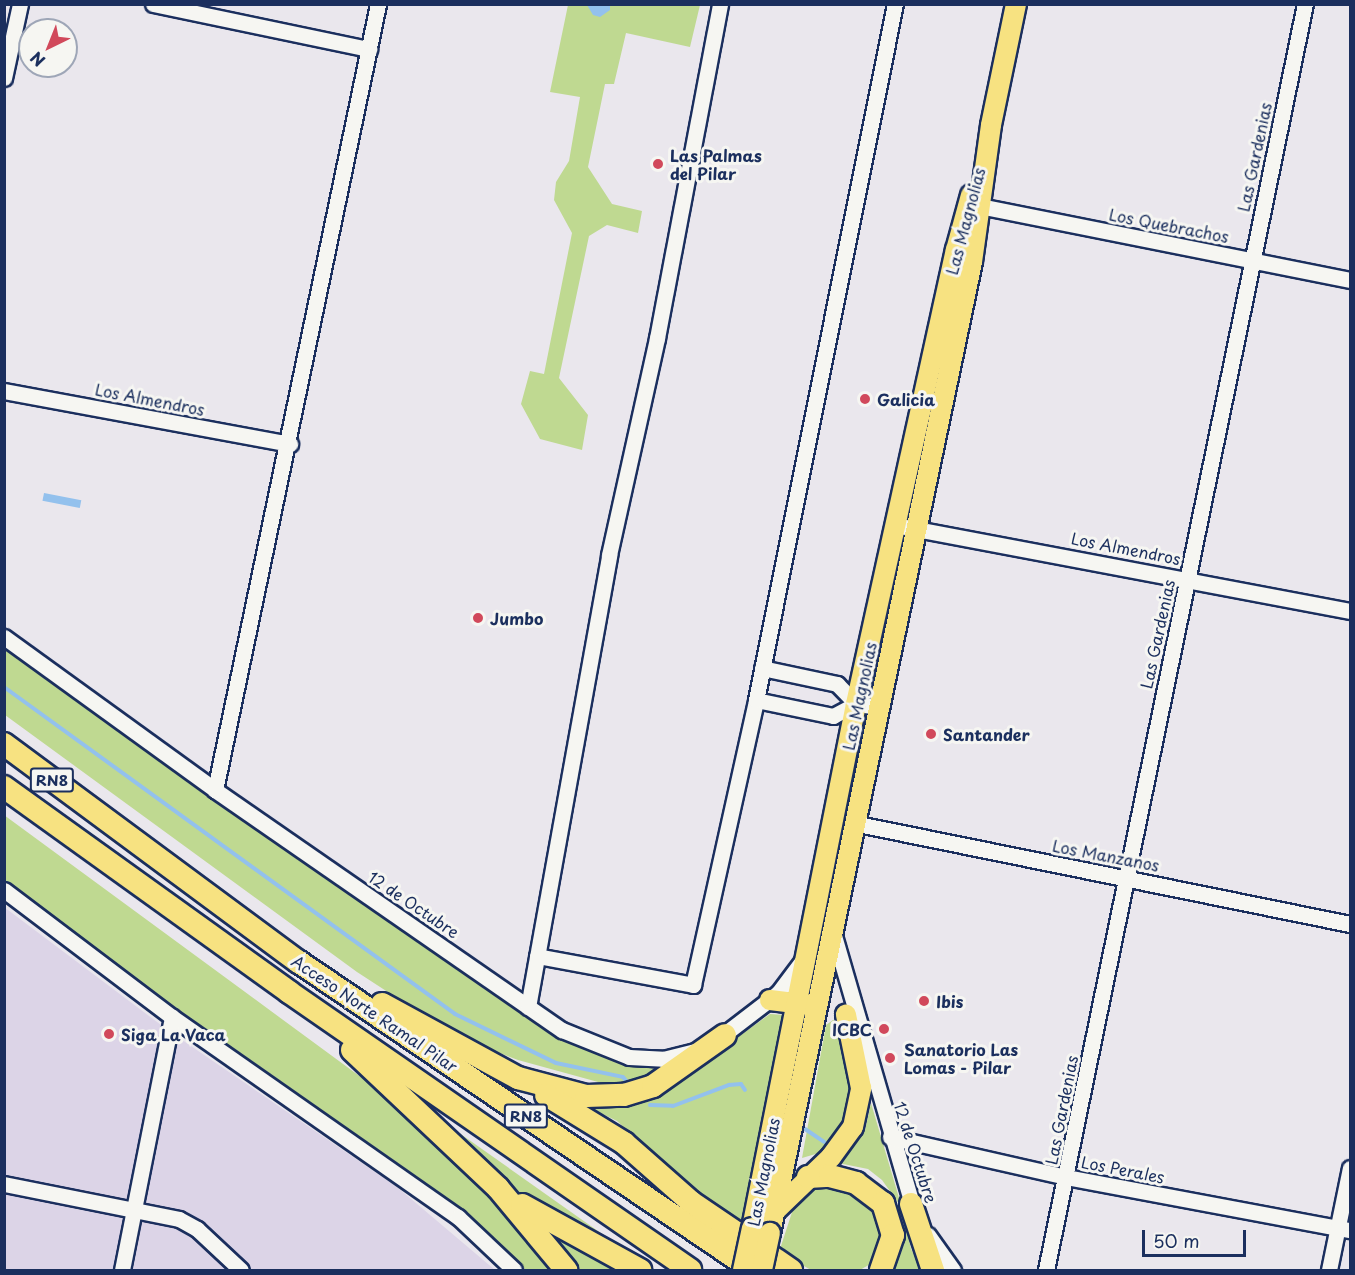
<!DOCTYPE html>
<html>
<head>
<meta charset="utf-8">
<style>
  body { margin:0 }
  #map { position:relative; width:1355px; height:1275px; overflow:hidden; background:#eae7ed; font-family:"Playpen Sans",sans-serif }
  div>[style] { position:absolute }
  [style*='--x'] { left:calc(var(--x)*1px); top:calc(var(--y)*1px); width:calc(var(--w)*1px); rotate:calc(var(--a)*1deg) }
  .built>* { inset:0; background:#dcd4e7 }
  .green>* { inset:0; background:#bfd991 }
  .water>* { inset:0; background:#93c1ed; transform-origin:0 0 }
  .stream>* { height:4px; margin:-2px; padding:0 2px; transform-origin:2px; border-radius:2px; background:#93c1ed }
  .roads { filter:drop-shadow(2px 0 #1b2f5e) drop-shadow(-2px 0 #1b2f5e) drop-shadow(0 2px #1b2f5e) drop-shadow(0 -2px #1b2f5e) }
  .minor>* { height:15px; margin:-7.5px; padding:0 7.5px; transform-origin:7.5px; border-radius:7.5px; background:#f6f6f2 }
  .major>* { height:20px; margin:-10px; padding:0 10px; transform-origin:10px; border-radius:10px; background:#f7e281 }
  .highway>* { height:22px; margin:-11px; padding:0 11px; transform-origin:11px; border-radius:11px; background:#f7e281 }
  .bridges { filter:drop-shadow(2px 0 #1b2f5e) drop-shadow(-2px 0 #1b2f5e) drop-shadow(0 2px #1b2f5e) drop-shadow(0 -2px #1b2f5e) }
  .major-bridge>* { height:20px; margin:-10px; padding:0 10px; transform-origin:10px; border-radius:10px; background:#f7e281 }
  .dots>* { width:16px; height:16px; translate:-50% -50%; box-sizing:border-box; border:3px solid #f6f6f2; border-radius:50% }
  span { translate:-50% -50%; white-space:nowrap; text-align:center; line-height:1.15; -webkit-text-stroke:6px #f6f6f2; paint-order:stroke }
  .shield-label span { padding:2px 4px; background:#f6f6f2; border:2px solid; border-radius:4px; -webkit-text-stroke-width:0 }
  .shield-label { font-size:15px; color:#1b2f5e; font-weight:700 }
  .poi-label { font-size:16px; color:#1b2f5e; font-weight:700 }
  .left { translate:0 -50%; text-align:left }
  .right { translate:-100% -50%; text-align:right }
  .street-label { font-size:16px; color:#1b2f5e }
  .frame { position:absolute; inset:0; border:6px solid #1b2f5e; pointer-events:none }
  .north { position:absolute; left:18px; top:18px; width:60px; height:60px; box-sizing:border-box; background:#f6f6f2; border:2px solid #9ea6b7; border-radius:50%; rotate:223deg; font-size:16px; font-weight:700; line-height:24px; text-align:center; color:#1b2f5e }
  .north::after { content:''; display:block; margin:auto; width:21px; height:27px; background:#d1495b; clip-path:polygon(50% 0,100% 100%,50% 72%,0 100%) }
  .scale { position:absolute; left:1142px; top:1230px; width:104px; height:27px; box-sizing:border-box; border:3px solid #1b2f5e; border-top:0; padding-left:8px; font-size:18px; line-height:21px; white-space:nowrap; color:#1b2f5e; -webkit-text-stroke:4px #f6f6f2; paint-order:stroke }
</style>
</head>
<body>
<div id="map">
  <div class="built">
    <div style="clip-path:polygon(4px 907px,169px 1031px,397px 1187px,495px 1270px,5px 1270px)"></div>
  </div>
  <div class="green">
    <div style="clip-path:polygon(568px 5px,700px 5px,690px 47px,626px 33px,614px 84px,605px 84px,588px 167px,612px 204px,642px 211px,638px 233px,607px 225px,589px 236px,559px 378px,588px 415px,582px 450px,540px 439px,521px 404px,530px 371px,544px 374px,572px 233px,554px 200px,556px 182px,569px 161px,580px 97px,550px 92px)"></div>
    <div style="clip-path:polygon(4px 646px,533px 1020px,584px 1049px,621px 1061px,653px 1067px,673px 1065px,653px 1076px,609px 1085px,518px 1060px,461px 1038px,417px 1011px,357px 972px,5px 715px)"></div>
    <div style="clip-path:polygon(4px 815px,388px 1097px,474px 1177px,559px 1270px,526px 1270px,447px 1200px,141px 986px,5px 884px)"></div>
    <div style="clip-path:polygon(770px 1014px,784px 1015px,742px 1227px,698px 1195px,617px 1121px,570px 1098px,695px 1068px)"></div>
    <div style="clip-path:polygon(833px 1020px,840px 1022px,853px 1088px,843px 1127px,819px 1153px,802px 1158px,826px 1025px)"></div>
    <div style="clip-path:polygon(871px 1103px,902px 1208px,882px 1180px,868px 1169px,838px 1163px,865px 1130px)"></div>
    <div style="clip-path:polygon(448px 1130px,455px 1130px,605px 1236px,528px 1199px,500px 1179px)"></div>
    <div style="clip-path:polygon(834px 1183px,869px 1197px,887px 1229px,879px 1259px,860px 1270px,811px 1270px,779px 1252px,796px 1200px,813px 1186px)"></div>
    <div style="clip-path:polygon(904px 1219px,911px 1249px,922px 1270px,888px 1270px,901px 1241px)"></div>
    <div style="clip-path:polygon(547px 1230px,621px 1270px,580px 1270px,575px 1260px)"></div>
  </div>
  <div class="water">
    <div style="clip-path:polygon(587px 5px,610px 5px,610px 10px,600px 17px,593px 15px)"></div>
    <div style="left:44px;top:493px;width:38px;height:8px;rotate:11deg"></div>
  </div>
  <div class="stream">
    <div style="--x:4;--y:687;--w:557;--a:35.94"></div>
    <div style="--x:455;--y:1014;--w:112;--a:25.9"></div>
    <div style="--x:556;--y:1063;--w:68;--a:11.8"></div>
    <div style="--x:623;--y:1077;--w:8;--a:50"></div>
    <div style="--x:650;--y:1105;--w:23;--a:2"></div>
    <div style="--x:673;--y:1106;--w:60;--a:-20.6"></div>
    <div style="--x:729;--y:1085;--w:12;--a:-5"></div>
    <div style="--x:741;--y:1084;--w:7;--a:56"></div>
    <div style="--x:805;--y:1129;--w:23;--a:34"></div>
  </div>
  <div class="roads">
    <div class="minor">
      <div style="--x:153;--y:4;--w:221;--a:11.8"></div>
      <div style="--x:4;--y:78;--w:76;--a:-77.8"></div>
      <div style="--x:980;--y:206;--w:377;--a:11.3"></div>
      <div style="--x:4;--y:391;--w:291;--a:10.5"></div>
      <div style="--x:895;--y:525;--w:463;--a:10.7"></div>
      <div style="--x:4;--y:637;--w:261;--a:35.9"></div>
      <div style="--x:215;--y:790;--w:422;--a:34.7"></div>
      <div style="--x:562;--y:1030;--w:72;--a:21.9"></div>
      <div style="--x:629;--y:1057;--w:34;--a:3"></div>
      <div style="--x:663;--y:1059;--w:32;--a:-14"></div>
      <div style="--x:762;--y:668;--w:77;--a:12"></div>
      <div style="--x:837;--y:684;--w:28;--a:46"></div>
      <div style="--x:756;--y:700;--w:79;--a:11.7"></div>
      <div style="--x:833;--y:716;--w:26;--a:-28"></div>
      <div style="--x:856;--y:704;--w:23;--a:7"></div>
      <div style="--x:215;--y:790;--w:803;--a:-78.28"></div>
      <div style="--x:853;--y:823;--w:507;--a:11.49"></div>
      <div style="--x:4;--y:890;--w:211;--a:37.1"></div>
      <div style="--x:172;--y:1017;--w:349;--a:35"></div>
      <div style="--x:458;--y:1217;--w:77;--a:43.4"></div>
      <div style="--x:833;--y:932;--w:291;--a:73.8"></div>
      <div style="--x:537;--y:956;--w:159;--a:10.5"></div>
      <div style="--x:693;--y:985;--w:292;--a:-77.5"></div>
      <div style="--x:756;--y:700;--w:710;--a:-78.71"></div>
      <div style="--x:528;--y:1007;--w:459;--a:-79.8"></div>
      <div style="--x:609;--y:555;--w:222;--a:-77.5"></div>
      <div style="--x:657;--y:338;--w:340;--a:-79.3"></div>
      <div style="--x:718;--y:1039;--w:76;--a:-37.5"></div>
      <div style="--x:778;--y:993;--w:39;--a:-53"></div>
      <div style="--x:890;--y:1137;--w:180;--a:12.8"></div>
      <div style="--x:1066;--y:1177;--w:289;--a:10.6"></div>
      <div style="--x:4;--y:1184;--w:178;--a:11.3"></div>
      <div style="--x:179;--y:1219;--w:21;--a:29"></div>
      <div style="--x:197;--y:1229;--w:60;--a:43"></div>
      <div style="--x:928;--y:1235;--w:43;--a:54.5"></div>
      <div style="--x:122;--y:1270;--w:258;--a:-78.8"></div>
      <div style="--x:1046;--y:1270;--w:1292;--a:-78.44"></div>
      <div style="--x:1329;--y:1270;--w:104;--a:-78.4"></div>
    </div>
    <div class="major">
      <div style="--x:770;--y:1000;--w:39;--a:7"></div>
      <div style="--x:777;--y:1209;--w:75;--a:-43.9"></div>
      <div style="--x:831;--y:1157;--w:37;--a:-54"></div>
      <div style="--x:853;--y:1127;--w:40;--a:-78"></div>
      <div style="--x:861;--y:1088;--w:75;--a:-101.6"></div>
      <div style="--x:752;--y:1228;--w:534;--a:-78.77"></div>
      <div style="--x:856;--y:704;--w:465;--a:-77.6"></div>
      <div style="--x:956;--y:250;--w:57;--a:-74.7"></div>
      <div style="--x:770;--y:1233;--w:992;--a:-78.25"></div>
      <div style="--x:972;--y:262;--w:138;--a:-82.1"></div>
      <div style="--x:991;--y:125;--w:124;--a:-78.3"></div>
    </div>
    <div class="highway">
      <div style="--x:4;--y:744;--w:367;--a:36.5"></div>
      <div style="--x:299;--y:962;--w:549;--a:34.15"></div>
      <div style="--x:4;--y:787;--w:351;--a:35.7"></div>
      <div style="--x:289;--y:992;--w:488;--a:34.7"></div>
      <div style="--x:382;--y:1004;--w:155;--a:28.6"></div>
      <div style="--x:518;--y:1078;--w:70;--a:14.8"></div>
      <div style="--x:586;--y:1096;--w:38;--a:-2"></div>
      <div style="--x:624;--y:1095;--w:30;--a:-17"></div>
      <div style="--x:653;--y:1086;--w:88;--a:-35.3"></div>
      <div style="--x:352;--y:1050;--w:201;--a:43.4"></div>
      <div style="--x:498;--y:1188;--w:107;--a:50.3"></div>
      <div style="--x:546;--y:1095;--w:92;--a:31.6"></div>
      <div style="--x:624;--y:1143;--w:89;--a:41.4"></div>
      <div style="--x:691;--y:1202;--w:121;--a:34.2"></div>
      <div style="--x:808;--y:1177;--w:22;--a:-3"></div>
      <div style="--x:830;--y:1176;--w:27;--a:15"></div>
      <div style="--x:856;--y:1183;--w:34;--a:37"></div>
      <div style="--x:883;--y:1203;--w:34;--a:73"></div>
      <div style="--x:893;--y:1235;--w:37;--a:109"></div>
      <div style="--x:911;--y:1204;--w:70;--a:71.6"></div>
      <div style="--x:522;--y:1205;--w:135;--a:28.8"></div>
    </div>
  </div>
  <div class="bridges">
    <div class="major-bridge">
      <div style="--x:743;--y:1270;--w:43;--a:-77.9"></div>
      <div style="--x:762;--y:1270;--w:38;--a:-78"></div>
    </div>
  </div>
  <div class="dots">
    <div style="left:658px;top:164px;background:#d1495b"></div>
    <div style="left:865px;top:399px;background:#d1495b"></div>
    <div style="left:478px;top:618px;background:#d1495b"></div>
    <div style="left:931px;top:734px;background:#d1495b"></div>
    <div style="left:924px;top:1001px;background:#d1495b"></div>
    <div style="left:884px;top:1029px;background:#d1495b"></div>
    <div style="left:109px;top:1034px;background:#d1495b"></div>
    <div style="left:890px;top:1058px;background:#d1495b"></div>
  </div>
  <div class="shield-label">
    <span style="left:52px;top:780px">RN8</span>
    <span style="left:526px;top:1116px">RN8</span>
  </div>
  <div class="poi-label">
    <span class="left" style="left:670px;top:164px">Las Palmas<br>del Pilar</span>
    <span class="left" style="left:877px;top:399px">Galicia</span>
    <span class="left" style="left:490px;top:618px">Jumbo</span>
    <span class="left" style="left:943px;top:734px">Santander</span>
    <span class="left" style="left:936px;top:1001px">Ibis</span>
    <span class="right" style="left:872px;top:1029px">ICBC</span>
    <span class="left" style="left:121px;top:1034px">Siga La Vaca</span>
    <span class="left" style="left:904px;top:1058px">Sanatorio Las<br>Lomas - Pilar</span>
  </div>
  <div class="street-label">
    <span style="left:1254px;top:157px;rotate:-78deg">Las Gardenias</span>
    <span style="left:965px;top:221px;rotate:-75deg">Las Magnolias</span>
    <span style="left:1169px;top:225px;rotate:11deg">Los Quebrachos</span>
    <span style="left:150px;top:399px;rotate:11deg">Los Almendros</span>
    <span style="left:1126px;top:548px;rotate:11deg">Los Almendros</span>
    <span style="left:1157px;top:634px;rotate:-78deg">Las Gardenias</span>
    <span style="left:859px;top:696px;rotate:-78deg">Las Magnolias</span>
    <span style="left:1106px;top:855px;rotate:11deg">Los Manzanos</span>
    <span style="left:414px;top:904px;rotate:34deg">12 de Octubre</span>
    <span style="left:375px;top:1013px;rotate:34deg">Acceso Norte Ramal Pilar</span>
    <span style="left:1061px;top:1110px;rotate:-79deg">Las Gardenias</span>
    <span style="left:916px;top:1152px;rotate:72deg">12 de Octubre</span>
    <span style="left:1123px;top:1169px;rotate:11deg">Los Perales</span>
    <span style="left:763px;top:1172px;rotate:-79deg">Las Magnolias</span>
  </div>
  <div class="frame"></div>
  <div class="north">N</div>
  <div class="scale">50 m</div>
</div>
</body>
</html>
